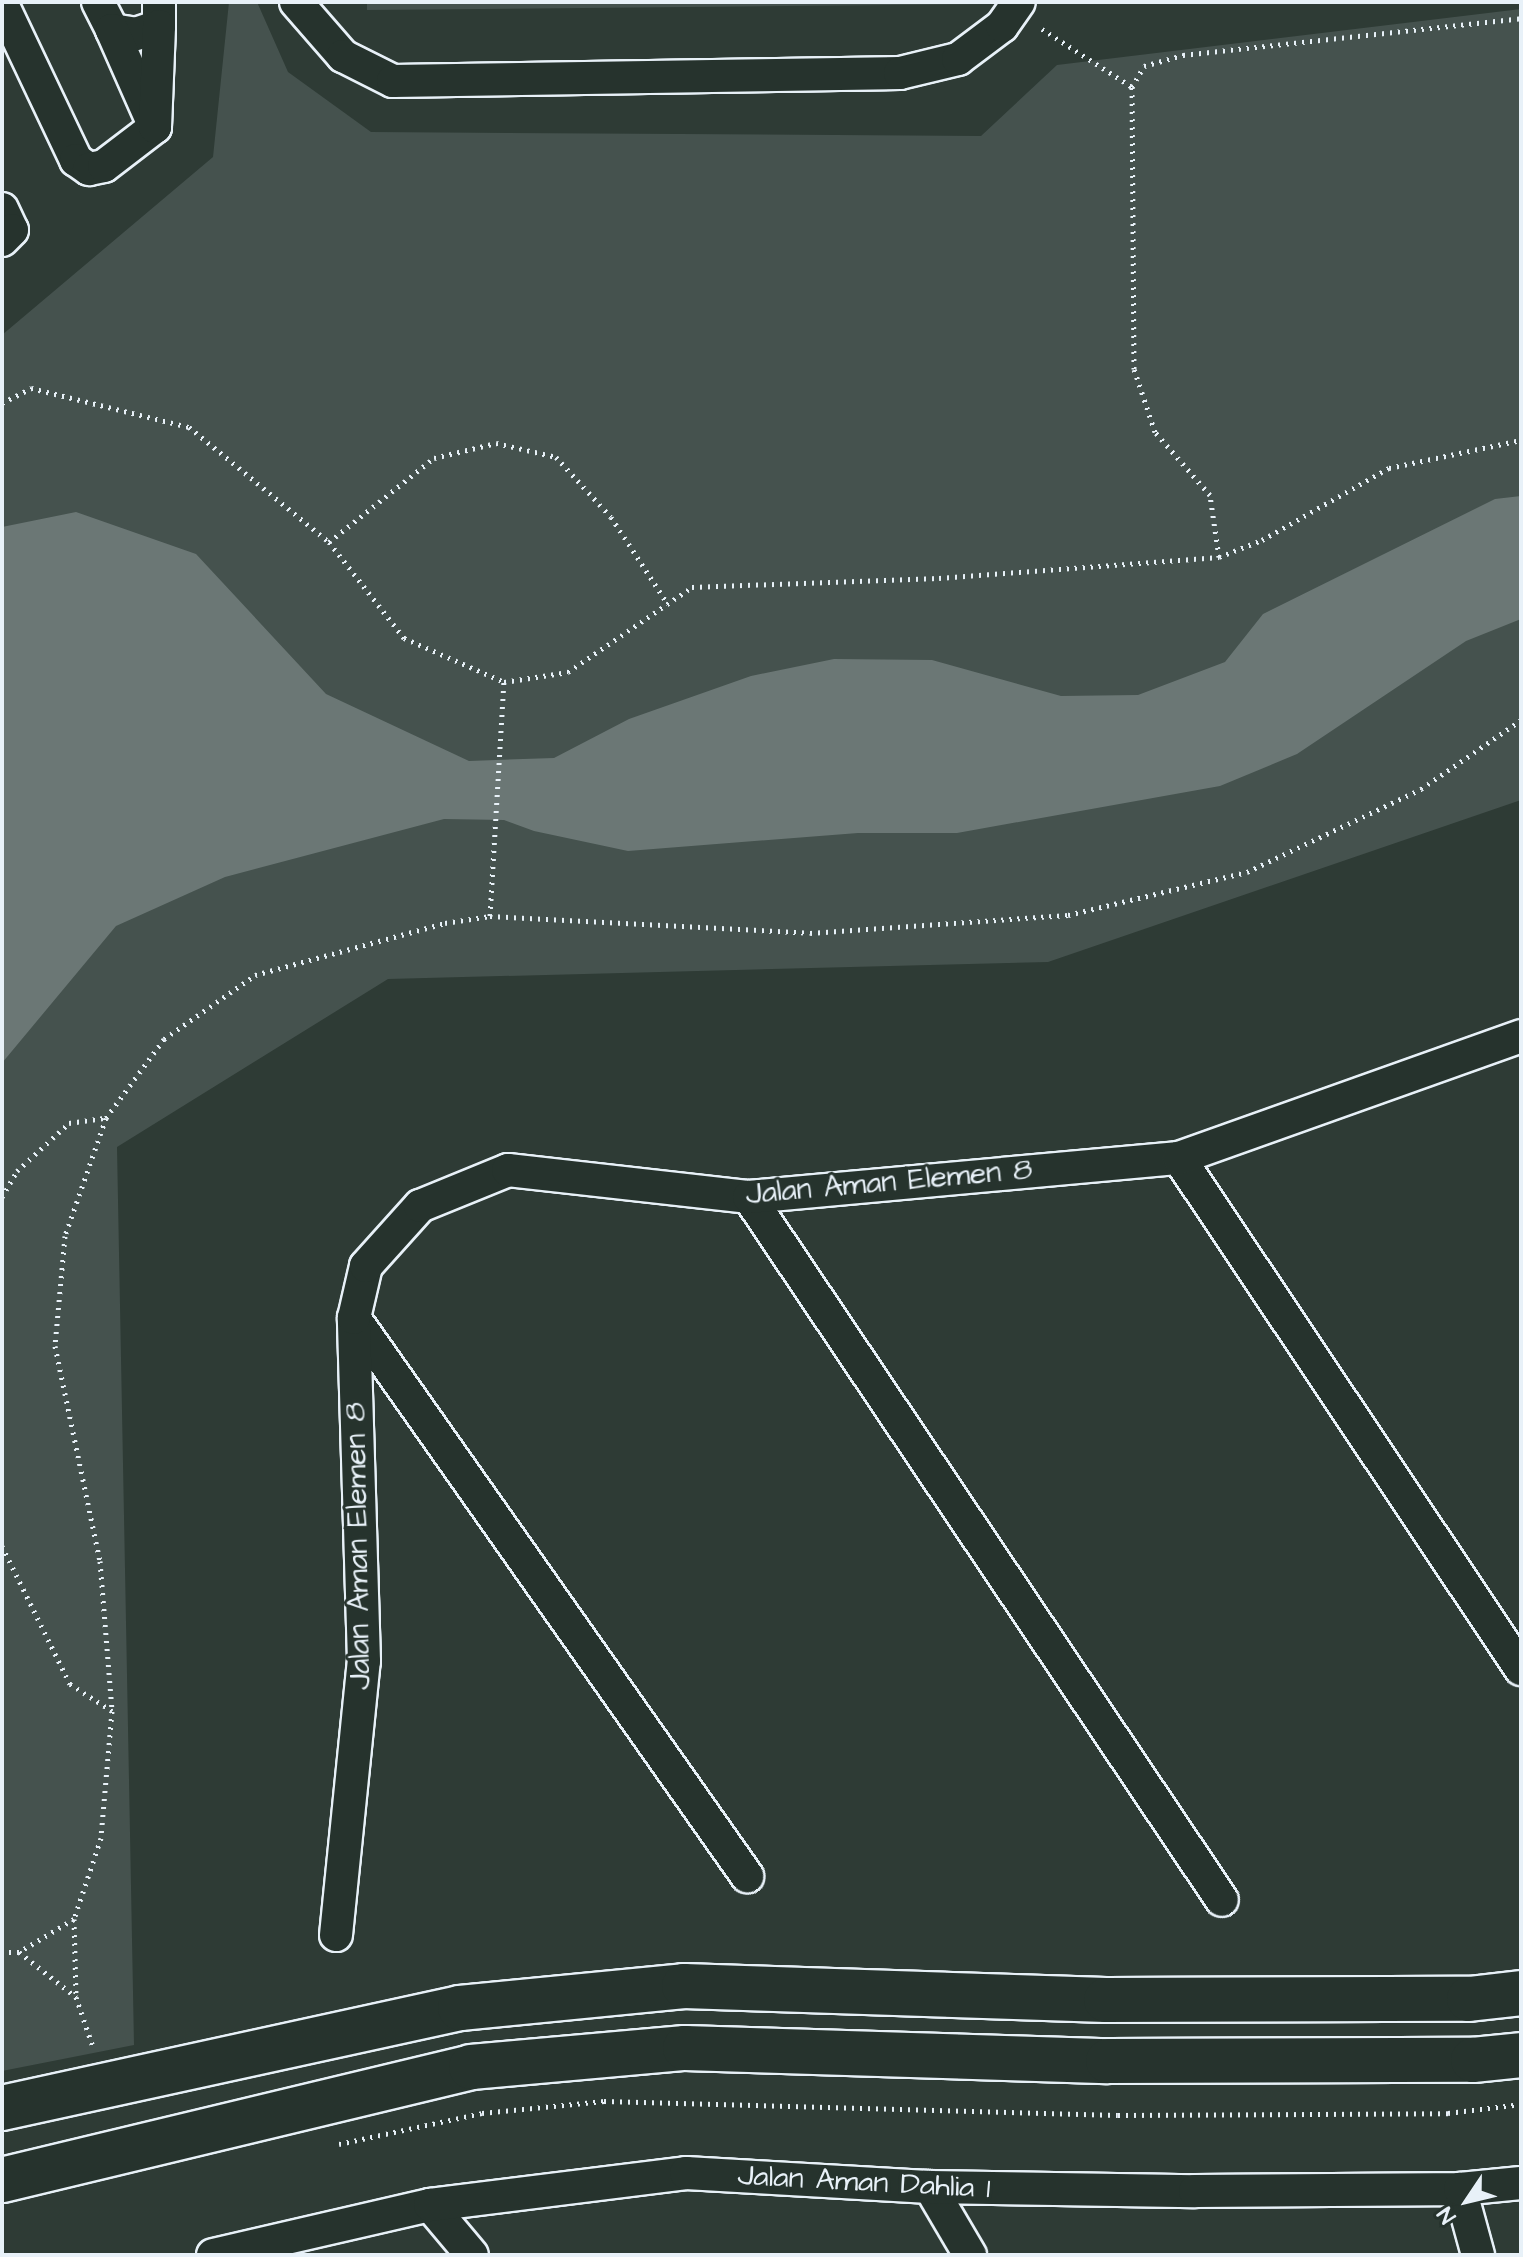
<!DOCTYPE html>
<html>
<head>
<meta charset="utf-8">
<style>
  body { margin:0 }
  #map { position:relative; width:1523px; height:2257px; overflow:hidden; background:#2e3b35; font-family:"Architects Daughter",sans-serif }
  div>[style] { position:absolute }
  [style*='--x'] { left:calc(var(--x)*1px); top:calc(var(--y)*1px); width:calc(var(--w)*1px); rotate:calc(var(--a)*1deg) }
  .green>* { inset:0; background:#45524e }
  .water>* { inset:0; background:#6b7775 }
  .path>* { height:5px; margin-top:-2.5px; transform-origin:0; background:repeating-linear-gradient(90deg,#e8f1f8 0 2px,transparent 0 8px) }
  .roads { filter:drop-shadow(2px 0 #e8f1f8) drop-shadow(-2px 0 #e8f1f8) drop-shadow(0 2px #e8f1f8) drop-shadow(0 -2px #e8f1f8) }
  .street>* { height:32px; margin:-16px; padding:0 16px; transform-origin:16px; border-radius:16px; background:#26332d }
  .secondary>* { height:44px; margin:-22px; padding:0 22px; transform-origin:22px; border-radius:22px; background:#26332d }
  span { translate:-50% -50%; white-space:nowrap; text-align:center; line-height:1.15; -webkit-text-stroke:6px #26332d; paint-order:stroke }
  .street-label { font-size:30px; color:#e8f1f8 }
  .frame { position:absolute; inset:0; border:4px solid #e8f1f8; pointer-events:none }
  .north { position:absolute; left:1427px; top:2161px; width:80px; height:80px; -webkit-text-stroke:6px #26332d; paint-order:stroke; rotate:235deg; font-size:22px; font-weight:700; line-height:32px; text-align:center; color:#e8f1f8 }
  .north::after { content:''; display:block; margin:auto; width:28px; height:36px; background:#e8f1f8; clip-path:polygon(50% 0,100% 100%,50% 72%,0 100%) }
</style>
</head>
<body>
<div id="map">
  <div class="green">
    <div style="clip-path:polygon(229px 2px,257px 2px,288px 72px,371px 132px,981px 136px,1057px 65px,1521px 9px,1521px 800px,1048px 962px,388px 979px,117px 1147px,134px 2045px,2px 2071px,2px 335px,213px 157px)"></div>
    <div style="clip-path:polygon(367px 2px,993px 2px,993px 4px,367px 10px)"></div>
  </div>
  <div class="water">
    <div style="clip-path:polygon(1521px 496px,1521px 619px,1466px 641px,1297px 754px,1220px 786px,957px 833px,858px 833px,628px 851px,534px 831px,504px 820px,444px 819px,225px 877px,116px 926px,2px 1063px,2px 527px,76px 512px,196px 554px,326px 694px,469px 761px,554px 758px,629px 719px,751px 676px,834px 659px,932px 660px,1061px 696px,1138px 695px,1225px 662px,1263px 614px,1495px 499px)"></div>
  </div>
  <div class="path">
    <div style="--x:1042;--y:29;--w:107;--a:32.8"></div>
    <div style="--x:2;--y:403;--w:33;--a:-27"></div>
    <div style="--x:31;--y:388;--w:163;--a:13.9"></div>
    <div style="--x:189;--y:427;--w:181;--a:39.4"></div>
    <div style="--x:329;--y:542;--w:122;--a:52"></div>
    <div style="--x:404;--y:638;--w:109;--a:23.7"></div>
    <div style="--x:504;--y:682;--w:65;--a:-8.9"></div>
    <div style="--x:568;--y:672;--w:150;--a:-34.4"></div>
    <div style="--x:692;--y:587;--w:247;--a:-2.1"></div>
    <div style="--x:939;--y:578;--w:281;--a:-4.3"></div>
    <div style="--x:1219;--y:557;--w:46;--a:-21.6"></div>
    <div style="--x:1262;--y:540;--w:146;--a:-29.6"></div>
    <div style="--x:1389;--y:468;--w:135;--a:-12"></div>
    <div style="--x:329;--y:542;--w:134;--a:-38.7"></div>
    <div style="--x:434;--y:458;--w:64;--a:-13.6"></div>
    <div style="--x:496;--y:443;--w:62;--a:13.1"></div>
    <div style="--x:556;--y:457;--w:81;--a:47.5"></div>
    <div style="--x:611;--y:517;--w:104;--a:56.8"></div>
    <div style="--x:1219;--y:557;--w:63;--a:-98.3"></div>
    <div style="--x:1210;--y:495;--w:84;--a:-131.1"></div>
    <div style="--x:1155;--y:432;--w:66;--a:-108.4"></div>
    <div style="--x:1134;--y:369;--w:282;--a:-90.4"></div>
    <div style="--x:1132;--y:87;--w:24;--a:-60"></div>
    <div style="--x:1144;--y:66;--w:41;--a:-15.8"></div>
    <div style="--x:1183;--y:55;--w:340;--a:-6.2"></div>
    <div style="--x:490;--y:916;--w:234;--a:-86.6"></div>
    <div style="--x:106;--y:1118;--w:125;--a:109.2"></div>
    <div style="--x:65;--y:1236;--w:110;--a:95.2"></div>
    <div style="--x:55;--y:1346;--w:220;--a:78.2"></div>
    <div style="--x:100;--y:1561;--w:150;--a:85.4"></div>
    <div style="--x:2;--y:1197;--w:30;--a:-60"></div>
    <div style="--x:17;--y:1171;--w:71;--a:-42.7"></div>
    <div style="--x:69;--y:1123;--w:37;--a:-8"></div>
    <div style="--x:106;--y:1118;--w:98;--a:-53.7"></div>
    <div style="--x:164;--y:1039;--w:111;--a:-35.1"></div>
    <div style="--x:255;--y:975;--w:197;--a:-15.3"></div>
    <div style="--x:445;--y:923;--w:46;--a:-8.8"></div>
    <div style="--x:490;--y:916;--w:320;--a:3"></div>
    <div style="--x:810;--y:933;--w:259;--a:-4"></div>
    <div style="--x:1068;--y:915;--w:184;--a:-13.5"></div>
    <div style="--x:1247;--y:872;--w:193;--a:-25.5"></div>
    <div style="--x:1421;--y:789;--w:121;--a:-34.6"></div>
    <div style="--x:2;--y:1546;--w:154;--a:63.8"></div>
    <div style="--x:70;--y:1684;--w:50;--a:32.7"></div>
    <div style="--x:112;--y:1711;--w:127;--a:95"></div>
    <div style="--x:101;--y:1838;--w:85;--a:108.4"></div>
    <div style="--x:74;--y:1919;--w:64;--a:149"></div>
    <div style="--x:19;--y:1952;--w:17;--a:180"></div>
    <div style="--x:74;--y:1919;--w:77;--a:88.5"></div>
    <div style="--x:19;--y:1952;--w:73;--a:38.3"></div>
    <div style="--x:76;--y:1997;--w:53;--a:71.2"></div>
    <div style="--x:339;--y:2144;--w:146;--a:-12.2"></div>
    <div style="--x:482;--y:2113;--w:123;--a:-5.6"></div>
    <div style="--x:604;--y:2101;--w:514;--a:1.56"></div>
    <div style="--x:1118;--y:2115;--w:330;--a:-0.3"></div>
    <div style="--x:1448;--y:2113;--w:74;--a:-7"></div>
  </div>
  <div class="roads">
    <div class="street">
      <div style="--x:98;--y:2;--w:31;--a:63"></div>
      <div style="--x:112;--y:30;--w:24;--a:9"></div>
      <div style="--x:136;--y:34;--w:24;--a:-19"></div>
      <div style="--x:159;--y:26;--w:24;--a:-90"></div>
      <div style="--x:296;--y:2;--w:72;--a:49"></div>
      <div style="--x:343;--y:56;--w:56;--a:26.6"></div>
      <div style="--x:393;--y:81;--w:507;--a:-0.9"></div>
      <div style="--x:900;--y:73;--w:60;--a:-13.6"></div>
      <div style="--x:958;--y:59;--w:55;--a:-36.9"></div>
      <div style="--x:1002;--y:26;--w:29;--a:-55"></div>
      <div style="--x:2;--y:4;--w:173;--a:64.6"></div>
      <div style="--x:76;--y:160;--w:16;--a:35"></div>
      <div style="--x:89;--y:169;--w:15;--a:-11"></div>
      <div style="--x:104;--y:166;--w:64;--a:-37.4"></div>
      <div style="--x:112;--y:30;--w:106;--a:66.1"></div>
      <div style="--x:155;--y:127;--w:101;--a:-87.7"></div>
      <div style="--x:2;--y:209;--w:23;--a:65"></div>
      <div style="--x:12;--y:230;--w:14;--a:135"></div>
      <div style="--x:1179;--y:1158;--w:615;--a:56.21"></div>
      <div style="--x:749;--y:1197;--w:847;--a:56.07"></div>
      <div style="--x:354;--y:1318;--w:683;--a:54.84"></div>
      <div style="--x:336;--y:1935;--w:275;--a:-84.2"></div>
      <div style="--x:364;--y:1661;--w:343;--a:-91.7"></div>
      <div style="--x:354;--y:1318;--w:53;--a:-77"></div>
      <div style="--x:366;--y:1266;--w:81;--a:-48"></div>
      <div style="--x:420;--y:1206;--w:95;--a:-22.2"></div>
      <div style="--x:508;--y:1170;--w:243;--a:6.4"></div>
      <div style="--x:749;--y:1197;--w:432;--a:-5.2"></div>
      <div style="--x:1179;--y:1158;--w:363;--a:-19.6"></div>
      <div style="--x:930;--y:2187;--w:79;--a:59.5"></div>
      <div style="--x:1460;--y:2189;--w:68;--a:74.7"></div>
      <div style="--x:430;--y:2205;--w:65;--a:50"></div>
      <div style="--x:213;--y:2255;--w:223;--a:-13"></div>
      <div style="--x:430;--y:2205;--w:258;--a:-7.1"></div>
      <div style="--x:686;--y:2173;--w:244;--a:3.3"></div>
      <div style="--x:930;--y:2187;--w:265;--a:0.9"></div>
      <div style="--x:1195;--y:2191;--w:265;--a:-0.4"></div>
      <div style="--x:1460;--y:2189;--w:61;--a:-5.6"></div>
    </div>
    <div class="secondary">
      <div style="--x:2;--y:2108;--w:469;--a:-12.3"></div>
      <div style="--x:460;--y:2008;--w:225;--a:-5.6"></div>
      <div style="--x:684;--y:1986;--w:422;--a:1.9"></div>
      <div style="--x:1106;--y:2000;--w:363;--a:-0.2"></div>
      <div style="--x:1469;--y:1999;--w:52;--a:-6.6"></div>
      <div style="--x:2;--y:2180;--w:482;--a:-13.5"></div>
      <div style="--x:471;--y:2067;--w:215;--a:-5.1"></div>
      <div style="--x:685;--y:2048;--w:423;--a:1.8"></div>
      <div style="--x:1108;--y:2061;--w:365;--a:-0.2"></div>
      <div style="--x:1473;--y:2060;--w:48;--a:-5.9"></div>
    </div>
  </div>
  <div class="street-label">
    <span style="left:889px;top:1182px;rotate:-5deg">Jalan Aman Elemen 8</span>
    <span style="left:358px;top:1546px;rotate:-91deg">Jalan Aman Elemen 8</span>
    <span style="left:864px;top:2182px;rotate:3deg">Jalan Aman Dahlia 1</span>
  </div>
  <div class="frame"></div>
  <div class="north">N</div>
</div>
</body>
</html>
